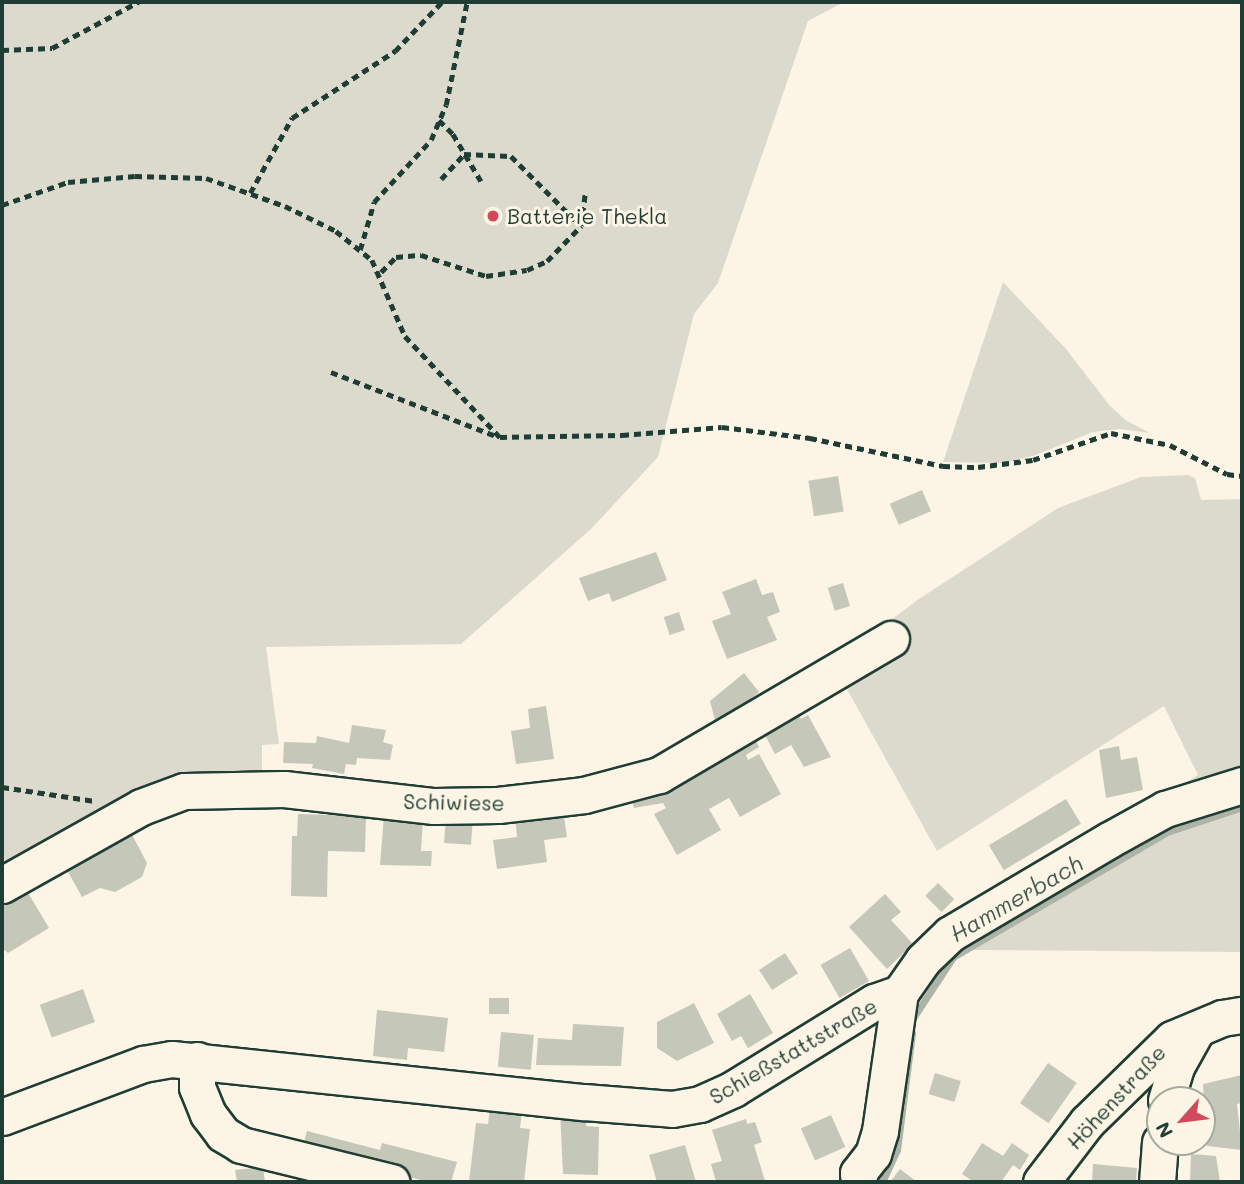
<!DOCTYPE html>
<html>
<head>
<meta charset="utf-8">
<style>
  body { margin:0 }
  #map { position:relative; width:1244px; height:1184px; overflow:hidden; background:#fcf5e5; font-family:Mali,sans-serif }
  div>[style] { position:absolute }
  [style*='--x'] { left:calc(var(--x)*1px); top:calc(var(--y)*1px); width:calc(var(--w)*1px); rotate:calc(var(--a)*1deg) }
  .green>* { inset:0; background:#dcdacc }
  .stream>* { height:7px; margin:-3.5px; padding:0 3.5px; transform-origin:3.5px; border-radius:3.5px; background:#aeb3a7 }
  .building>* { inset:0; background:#c5c7b9; transform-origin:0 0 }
  .path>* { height:4.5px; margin-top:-2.25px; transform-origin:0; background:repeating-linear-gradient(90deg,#1f3d34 0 7px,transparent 0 12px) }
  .roads { filter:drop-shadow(2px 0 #1f3d34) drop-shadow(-2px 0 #1f3d34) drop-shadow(0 2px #1f3d34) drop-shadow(0 -2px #1f3d34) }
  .minor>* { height:35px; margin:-17.5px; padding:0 17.5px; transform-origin:17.5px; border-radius:17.5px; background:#fcf5e5 }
  .dots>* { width:19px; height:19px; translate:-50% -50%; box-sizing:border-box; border:4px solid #fcf5e5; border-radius:50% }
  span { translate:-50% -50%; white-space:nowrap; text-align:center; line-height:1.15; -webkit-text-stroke:6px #fcf5e5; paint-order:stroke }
  .poi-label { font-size:21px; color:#1f3d34 }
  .left { translate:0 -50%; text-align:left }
  .street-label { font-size:21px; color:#1f3d34 }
  .water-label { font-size:23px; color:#435a51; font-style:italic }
  .frame { position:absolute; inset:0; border:4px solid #1f3d34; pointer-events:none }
  .north { position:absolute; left:1146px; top:1086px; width:70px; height:70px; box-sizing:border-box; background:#fcf5e5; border:2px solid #a4ab9e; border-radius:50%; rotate:242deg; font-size:19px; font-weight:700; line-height:28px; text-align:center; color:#1f3d34 }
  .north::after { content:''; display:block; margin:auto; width:24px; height:32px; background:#d1495b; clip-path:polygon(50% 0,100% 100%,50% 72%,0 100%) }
</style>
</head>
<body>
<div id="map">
  <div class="green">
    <div style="clip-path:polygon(2px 2px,844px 2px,808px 21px,718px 283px,694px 314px,658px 457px,591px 529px,461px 644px,266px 647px,279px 744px,262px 745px,262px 776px,10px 870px,2px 856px)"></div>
    <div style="clip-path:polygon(1003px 282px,1066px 349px,1110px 406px,1127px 421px,1150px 433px,1119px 429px,1093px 432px,1033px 456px,1002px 463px,943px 462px)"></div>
    <div style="clip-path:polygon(1188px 475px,1195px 478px,1201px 500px,1242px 499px,1242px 952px,973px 950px,978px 905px,1198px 775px,1164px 706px,937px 851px,833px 664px,916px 601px,1058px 508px,1141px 477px)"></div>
  </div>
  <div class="stream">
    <div style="--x:913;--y:1018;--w:73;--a:-56.7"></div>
    <div style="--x:953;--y:957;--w:248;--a:-30.3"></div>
    <div style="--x:1167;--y:832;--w:79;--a:-18.4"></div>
    <div style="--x:882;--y:1182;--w:35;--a:-65"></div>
    <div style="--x:897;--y:1150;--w:118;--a:-82.7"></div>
  </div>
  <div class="building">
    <div style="left:838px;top:476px;width:36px;height:30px;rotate:81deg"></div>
    <div style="left:922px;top:490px;width:23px;height:35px;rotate:67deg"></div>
    <div style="clip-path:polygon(656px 552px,667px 580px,612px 602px,609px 593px,588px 601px,579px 578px)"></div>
    <div style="clip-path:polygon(756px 579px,762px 595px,773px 592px,780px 612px,767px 617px,777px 640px,727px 659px,712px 621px,731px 614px,722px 592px)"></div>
    <div style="left:843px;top:583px;width:24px;height:16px;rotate:73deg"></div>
    <div style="left:679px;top:612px;width:19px;height:16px;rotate:72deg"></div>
    <div style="clip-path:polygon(744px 673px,759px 692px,717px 728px,710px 701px)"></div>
    <div style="clip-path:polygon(546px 706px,554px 759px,516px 764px,511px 731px,530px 728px,528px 709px)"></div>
    <div style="clip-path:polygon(799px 714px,801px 719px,808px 715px,831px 757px,804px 767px,791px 745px,775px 754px,765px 735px)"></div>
    <div style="clip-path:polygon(352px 725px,386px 730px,383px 742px,393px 745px,390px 760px,357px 758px,356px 765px,346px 764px,344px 774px,312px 768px,313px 764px,283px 763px,284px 742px,316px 743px,317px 736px,349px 743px)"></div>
    <div style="clip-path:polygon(751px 731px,759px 747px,746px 755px,748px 760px,759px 754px,781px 794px,740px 817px,729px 798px,709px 809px,721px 830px,677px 855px,654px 814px,666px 808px,663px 803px,634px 808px,630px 795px)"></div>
    <div style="clip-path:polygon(1119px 746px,1121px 760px,1137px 757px,1143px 790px,1106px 798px,1099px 750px)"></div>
    <div style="left:1066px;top:799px;width:29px;height:90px;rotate:59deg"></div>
    <div style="clip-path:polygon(563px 809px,567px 837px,544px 840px,547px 862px,497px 869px,493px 840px,517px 837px,515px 815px)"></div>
    <div style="clip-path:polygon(298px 814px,366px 816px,365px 852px,328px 851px,327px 897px,291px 896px,292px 836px,297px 836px)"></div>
    <div style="clip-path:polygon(384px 815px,423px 817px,421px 851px,432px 851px,431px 866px,380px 865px)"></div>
    <div style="left:446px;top:815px;width:27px;height:28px;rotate:4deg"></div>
    <div style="clip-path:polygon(129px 829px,147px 863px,142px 877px,115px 892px,100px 888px,82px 897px,67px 870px,87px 860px,88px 851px)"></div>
    <div style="left:938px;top:883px;width:23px;height:18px;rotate:45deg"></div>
    <div style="clip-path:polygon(27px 891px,49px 928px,8px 953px,2px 948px,2px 907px)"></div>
    <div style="clip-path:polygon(885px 894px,901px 912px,891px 920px,913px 944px,887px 969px,849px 927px)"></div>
    <div style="left:850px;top:948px;width:38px;height:34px;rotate:60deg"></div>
    <div style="left:785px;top:953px;width:24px;height:31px;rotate:57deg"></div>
    <div style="left:83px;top:989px;width:35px;height:46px;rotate:70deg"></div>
    <div style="clip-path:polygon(750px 994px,773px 1033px,748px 1048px,741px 1036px,732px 1041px,717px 1014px)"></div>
    <div style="left:489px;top:998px;width:20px;height:16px"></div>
    <div style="clip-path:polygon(694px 1003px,714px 1043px,677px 1061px,657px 1048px,657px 1022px)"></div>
    <div style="clip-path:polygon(377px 1010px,448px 1018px,444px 1052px,408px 1048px,407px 1060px,373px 1056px)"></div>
    <div style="clip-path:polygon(573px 1024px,624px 1027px,621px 1066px,536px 1065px,538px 1038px,572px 1040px)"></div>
    <div style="left:501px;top:1032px;width:33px;height:35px;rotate:5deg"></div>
    <div style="left:1048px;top:1063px;width:35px;height:49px;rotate:35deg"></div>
    <div style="left:935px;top:1073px;width:27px;height:22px;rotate:17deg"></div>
    <div style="clip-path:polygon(1242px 1075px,1242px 1103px,1237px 1104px,1242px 1150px,1207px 1146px,1203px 1084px)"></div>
    <div style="clip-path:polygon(491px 1100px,523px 1104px,520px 1128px,530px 1129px,524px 1182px,469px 1182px,476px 1123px,488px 1124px)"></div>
    <div style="clip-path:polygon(560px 1111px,587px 1112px,586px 1126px,599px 1127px,598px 1175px,563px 1174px)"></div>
    <div style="left:831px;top:1115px;width:35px;height:33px;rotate:66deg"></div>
    <div style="clip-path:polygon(746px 1119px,747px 1124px,755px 1122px,762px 1142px,754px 1145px,765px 1181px,716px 1182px,711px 1164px,722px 1161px,712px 1130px)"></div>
    <div style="clip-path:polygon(307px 1131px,380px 1150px,382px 1143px,457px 1162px,451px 1182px,429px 1182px,302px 1150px)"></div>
    <div style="clip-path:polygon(982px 1143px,1003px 1156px,1012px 1143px,1029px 1155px,1020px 1170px,1013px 1165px,1001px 1182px,974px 1182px,962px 1174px)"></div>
    <div style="clip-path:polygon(685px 1145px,696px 1182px,657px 1182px,649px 1155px)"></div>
    <div style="clip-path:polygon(1191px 1154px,1216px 1156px,1220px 1182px,1190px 1182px)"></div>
    <div style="clip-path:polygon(1093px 1164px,1137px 1168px,1136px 1182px,1092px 1182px)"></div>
    <div style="clip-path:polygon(263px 1167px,265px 1182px,237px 1182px,235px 1170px)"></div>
    <div style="clip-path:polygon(900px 1169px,917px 1182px,890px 1182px)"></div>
  </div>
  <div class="path">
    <div style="--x:2;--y:50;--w:50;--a:-2.3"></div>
    <div style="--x:52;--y:48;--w:98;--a:-28.1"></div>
    <div style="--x:439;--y:120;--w:20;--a:45"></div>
    <div style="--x:453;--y:134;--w:55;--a:59.2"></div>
    <div style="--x:441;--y:179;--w:34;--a:-47"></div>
    <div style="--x:464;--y:154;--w:47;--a:2.4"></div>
    <div style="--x:511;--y:156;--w:98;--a:45"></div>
    <div style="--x:250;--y:193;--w:86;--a:-60.8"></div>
    <div style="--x:292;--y:118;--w:123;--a:-33"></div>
    <div style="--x:395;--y:51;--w:68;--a:-46.2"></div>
    <div style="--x:2;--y:205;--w:70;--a:-19.2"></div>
    <div style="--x:68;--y:182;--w:67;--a:-5.1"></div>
    <div style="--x:135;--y:176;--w:71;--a:1.6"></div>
    <div style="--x:206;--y:178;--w:84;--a:19.5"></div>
    <div style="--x:285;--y:206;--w:57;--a:26.1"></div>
    <div style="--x:336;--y:231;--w:46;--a:38.9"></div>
    <div style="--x:372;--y:260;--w:83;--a:66.5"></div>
    <div style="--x:405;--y:336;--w:139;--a:46.8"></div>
    <div style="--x:500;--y:437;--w:122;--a:-0.9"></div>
    <div style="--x:622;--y:435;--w:100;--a:-4.6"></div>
    <div style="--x:722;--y:427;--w:89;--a:7.1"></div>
    <div style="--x:810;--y:438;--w:136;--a:11.9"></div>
    <div style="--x:943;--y:466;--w:35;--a:2"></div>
    <div style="--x:978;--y:467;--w:55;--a:-7.3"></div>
    <div style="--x:1033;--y:460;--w:83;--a:-19.1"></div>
    <div style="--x:1111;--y:433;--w:60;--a:11.5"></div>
    <div style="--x:1170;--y:445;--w:64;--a:27"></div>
    <div style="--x:1227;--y:474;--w:15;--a:8"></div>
    <div style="--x:360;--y:250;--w:50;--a:-73.7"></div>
    <div style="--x:374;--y:202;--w:84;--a:-47.4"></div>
    <div style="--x:431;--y:140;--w:38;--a:-67"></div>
    <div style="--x:446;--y:105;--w:105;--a:-78.5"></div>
    <div style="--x:381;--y:272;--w:21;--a:-45"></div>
    <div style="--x:396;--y:257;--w:25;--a:-5"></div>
    <div style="--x:421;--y:255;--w:68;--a:17.9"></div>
    <div style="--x:486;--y:276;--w:41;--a:-8.3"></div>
    <div style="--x:527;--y:270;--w:22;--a:-24"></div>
    <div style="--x:547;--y:261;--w:49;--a:-45.8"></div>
    <div style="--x:581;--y:226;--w:35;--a:-83"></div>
    <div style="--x:331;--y:372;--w:180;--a:21.2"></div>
    <div style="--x:2;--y:787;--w:94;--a:8.6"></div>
  </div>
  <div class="roads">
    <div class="minor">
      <div style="--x:2;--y:885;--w:159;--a:-29.3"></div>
      <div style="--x:141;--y:807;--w:46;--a:-20.4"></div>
      <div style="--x:184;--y:791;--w:100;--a:-1.1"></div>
      <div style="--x:284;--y:789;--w:151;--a:6.5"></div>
      <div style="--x:434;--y:806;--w:64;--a:-0.9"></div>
      <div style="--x:498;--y:805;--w:87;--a:-6.6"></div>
      <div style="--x:584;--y:795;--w:78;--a:-14.9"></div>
      <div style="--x:659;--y:775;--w:269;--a:-30.4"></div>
      <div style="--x:197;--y:1060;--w:27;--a:90"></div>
      <div style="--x:197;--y:1087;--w:29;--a:68"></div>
      <div style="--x:208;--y:1114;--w:25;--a:53"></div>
      <div style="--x:223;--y:1134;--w:21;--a:31"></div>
      <div style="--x:241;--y:1145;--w:155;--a:13.8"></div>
      <div style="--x:1166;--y:1100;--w:37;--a:-73"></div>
      <div style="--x:1177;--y:1065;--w:41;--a:-60.9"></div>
      <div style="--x:2;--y:1117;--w:151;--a:-20.6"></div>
      <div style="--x:143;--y:1064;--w:29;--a:-10"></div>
      <div style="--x:172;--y:1059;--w:414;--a:6"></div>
      <div style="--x:584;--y:1102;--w:88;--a:4.5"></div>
      <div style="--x:672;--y:1109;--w:28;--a:-10"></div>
      <div style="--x:700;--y:1104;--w:36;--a:-24"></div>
      <div style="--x:733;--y:1089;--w:166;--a:-31.7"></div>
      <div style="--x:874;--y:1002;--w:28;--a:-19"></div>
      <div style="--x:900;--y:993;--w:40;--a:-55.1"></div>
      <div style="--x:923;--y:960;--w:37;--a:-44"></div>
      <div style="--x:950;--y:934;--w:185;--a:-30.6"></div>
      <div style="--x:1109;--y:840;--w:64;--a:-29"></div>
      <div style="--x:1165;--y:809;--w:81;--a:-17.3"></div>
      <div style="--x:859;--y:1182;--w:9;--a:-96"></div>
      <div style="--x:858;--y:1173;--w:24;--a:-52"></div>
      <div style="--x:873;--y:1154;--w:24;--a:-73"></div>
      <div style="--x:880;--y:1131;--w:139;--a:-81.8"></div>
      <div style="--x:1041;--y:1182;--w:76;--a:-52.5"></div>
      <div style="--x:1087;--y:1122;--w:119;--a:-44.3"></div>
      <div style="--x:1172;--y:1039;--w:54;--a:-22.8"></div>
      <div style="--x:1222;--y:1018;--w:20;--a:-9"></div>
      <div style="--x:1157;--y:1182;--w:40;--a:-85.7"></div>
    </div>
  </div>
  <div class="dots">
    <div style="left:493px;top:216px;background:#d1495b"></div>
  </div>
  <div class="poi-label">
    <span class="left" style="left:507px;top:216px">Batterie Thekla</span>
  </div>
  <div class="street-label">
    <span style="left:454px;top:802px;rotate:1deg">Schiwiese</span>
    <span style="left:793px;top:1051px;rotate:-30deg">Schießstattstraße</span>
    <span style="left:1116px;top:1097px;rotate:-47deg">Höhenstraße</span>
  </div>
  <div class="water-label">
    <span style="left:1016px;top:898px;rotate:-30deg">Hammerbach</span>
  </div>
  <div class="frame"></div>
  <div class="north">N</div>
</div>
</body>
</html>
